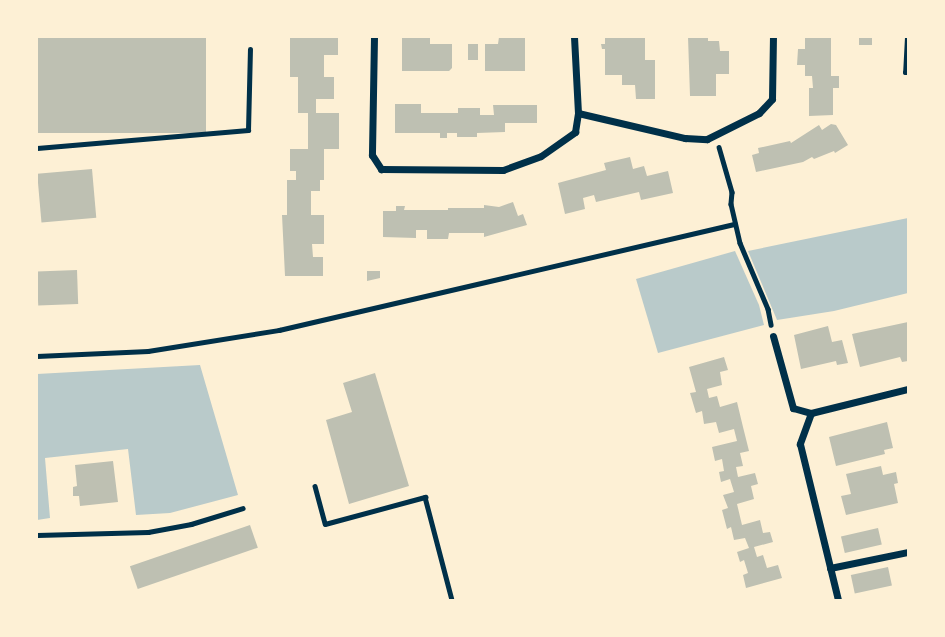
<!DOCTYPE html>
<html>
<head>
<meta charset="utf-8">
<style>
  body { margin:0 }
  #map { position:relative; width:945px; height:637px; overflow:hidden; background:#fdf0d5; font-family:Georgia,serif }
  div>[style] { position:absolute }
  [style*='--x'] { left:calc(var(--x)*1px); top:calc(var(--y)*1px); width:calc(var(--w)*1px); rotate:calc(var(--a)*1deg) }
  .green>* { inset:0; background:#b9caca }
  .building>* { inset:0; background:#bec0b2; transform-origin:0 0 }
  .path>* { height:4.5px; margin:-2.25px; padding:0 2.25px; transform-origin:2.25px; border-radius:2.25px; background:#003049 }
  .service>* { height:5px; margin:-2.5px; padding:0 2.5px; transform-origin:2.5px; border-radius:2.5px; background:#003049 }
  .minor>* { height:7px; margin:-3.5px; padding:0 3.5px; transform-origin:3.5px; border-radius:3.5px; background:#003049 }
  span { translate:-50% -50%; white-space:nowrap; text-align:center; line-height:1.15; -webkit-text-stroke:5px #fdf0d5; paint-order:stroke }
  .frame { position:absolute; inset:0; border:38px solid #fdf0d5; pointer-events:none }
</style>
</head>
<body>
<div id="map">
  <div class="green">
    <div style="clip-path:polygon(908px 218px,908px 293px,834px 311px,777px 320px,748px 251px)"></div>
    <div style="clip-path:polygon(735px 251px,759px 305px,764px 325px,658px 353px,636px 279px)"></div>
    <div style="clip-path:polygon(200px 365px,238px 495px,170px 513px,136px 515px,128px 449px,45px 458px,50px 518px,37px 520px,37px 374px)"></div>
  </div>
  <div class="building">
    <div style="left:37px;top:37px;width:169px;height:96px"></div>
    <div style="clip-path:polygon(290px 37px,338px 38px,338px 55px,324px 55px,324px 77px,334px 77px,334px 99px,316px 99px,316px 113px,339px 113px,339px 149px,324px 149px,324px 180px,320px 180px,320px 191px,311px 191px,311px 215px,324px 215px,324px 244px,312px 244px,313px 257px,323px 257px,323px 276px,285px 276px,282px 215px,287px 215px,287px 180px,296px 180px,296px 171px,290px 171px,290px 149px,308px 149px,308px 113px,298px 113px,298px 77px,290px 77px)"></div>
    <div style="clip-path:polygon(402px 37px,430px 37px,430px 44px,452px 44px,452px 68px,449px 71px,402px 71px)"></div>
    <div style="clip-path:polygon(499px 37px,525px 37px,525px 71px,485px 71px,485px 44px,498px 44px)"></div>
    <div style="clip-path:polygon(605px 37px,645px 37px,645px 60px,655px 60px,655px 99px,636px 99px,635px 85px,622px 85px,622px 75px,605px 75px,605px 49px,602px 49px,601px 44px,605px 44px)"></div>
    <div style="clip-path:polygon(688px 37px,708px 37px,708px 41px,719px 41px,720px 51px,729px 51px,729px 74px,716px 74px,716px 96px,690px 96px)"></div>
    <div style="clip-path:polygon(805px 37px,831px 37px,831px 76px,839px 76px,839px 88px,833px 88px,833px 115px,809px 116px,809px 88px,813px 88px,812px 76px,805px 76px,805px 65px,797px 65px,798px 49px,805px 49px)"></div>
    <div style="left:859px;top:37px;width:13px;height:8px"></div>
    <div style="left:468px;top:44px;width:10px;height:16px"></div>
    <div style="clip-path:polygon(395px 104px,421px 104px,421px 113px,458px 113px,458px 108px,480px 108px,480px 115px,494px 115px,493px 105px,537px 105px,537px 123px,505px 123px,505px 132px,477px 133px,477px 137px,457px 137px,457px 133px,447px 133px,447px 138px,440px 138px,440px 133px,395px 133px)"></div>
    <div style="clip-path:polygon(831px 124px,836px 125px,848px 145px,835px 153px,834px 151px,814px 159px,812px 157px,803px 162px,756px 172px,752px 155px,759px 153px,758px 148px,790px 141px,791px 143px,819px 125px,822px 130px)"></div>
    <div style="clip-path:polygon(630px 157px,633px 169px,644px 166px,647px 176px,668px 171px,673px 193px,641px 200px,639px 192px,596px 202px,594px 195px,583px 198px,585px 209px,565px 214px,558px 183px,606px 170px,604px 163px)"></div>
    <div style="left:92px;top:169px;width:49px;height:55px;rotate:85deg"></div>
    <div style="clip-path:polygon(513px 202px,518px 216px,523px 214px,527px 225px,484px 237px,484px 233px,449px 233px,448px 239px,427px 239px,427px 230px,416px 230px,416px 238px,383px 237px,383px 211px,396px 211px,396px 206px,405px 206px,404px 210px,448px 210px,448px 208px,484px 208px,484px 205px,499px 207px)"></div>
    <div style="left:77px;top:270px;width:34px;height:40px;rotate:88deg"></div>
    <div style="clip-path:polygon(367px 271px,380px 271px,380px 278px,367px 281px)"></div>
    <div style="clip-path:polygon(908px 322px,908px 361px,902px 362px,900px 357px,860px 367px,852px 334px)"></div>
    <div style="clip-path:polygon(828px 326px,832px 342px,842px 340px,848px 363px,837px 365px,836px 361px,801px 369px,794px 335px)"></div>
    <div style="clip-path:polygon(724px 357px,728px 370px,720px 372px,722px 385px,707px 389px,709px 398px,717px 396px,720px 407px,737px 402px,743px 427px,749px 451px,740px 453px,743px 466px,736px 467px,738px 477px,755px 473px,758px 484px,751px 486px,754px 499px,737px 504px,742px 525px,760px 520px,763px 533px,770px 532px,773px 542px,754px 547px,757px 557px,763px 555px,767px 568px,778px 565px,782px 578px,746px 588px,743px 575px,748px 573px,744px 560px,740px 562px,737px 552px,749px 548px,745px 538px,734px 540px,731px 527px,727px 529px,722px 510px,728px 508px,723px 495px,734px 492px,730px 479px,721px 482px,719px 472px,724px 471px,722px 459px,715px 461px,712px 447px,737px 441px,734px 429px,719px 433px,716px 422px,704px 424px,702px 411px,696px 413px,690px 393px,696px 392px,689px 367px)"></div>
    <div style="clip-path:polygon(375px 373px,409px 486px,349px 504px,326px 420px,352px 412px,343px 383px)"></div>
    <div style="clip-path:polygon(887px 422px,893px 448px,884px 450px,885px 454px,836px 466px,829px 437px)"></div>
    <div style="clip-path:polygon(113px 461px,118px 502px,80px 506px,79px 496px,73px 496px,73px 487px,77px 486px,75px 465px)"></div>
    <div style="clip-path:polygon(881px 466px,883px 475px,896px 472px,898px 483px,894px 484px,898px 503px,846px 515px,841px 496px,851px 494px,846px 474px)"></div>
    <div style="left:250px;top:525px;width:24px;height:127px;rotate:71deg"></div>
    <div style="left:878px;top:528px;width:17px;height:38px;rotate:77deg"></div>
    <div style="left:888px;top:567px;width:19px;height:38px;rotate:78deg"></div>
  </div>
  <div class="path">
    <div style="--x:719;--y:147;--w:47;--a:73.9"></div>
    <div style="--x:732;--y:192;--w:12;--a:95"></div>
    <div style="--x:731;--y:204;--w:40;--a:77"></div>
    <div style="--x:740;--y:243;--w:72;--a:67"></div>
    <div style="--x:768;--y:309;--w:16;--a:79"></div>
    <div style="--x:37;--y:356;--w:111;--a:-2.6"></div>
    <div style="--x:148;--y:351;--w:133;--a:-9.1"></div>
    <div style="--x:279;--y:330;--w:468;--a:-13.1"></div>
    <div style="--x:315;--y:486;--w:39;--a:75"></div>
    <div style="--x:325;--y:524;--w:104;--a:-15.1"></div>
    <div style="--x:425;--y:497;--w:106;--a:75.3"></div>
  </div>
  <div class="service">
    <div style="--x:907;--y:37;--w:35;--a:93"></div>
    <div style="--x:905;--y:72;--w:3;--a:0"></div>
    <div style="--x:37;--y:148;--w:212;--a:-4.9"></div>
    <div style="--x:248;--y:130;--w:81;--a:-88.6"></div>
    <div style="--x:37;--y:535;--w:111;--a:-1.5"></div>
    <div style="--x:148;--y:532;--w:44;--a:-10.5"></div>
    <div style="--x:191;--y:524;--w:54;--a:-17.1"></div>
  </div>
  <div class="minor">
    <div style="--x:374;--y:37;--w:118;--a:91"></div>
    <div style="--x:372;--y:155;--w:17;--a:57"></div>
    <div style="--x:381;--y:169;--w:122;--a:0.5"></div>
    <div style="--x:503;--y:170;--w:40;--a:-20.2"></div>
    <div style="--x:541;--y:156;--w:42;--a:-35.2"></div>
    <div style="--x:575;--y:132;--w:19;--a:-81"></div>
    <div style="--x:578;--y:113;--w:76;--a:-93"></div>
    <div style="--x:578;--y:113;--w:110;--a:13.2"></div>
    <div style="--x:685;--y:138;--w:22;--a:3"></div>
    <div style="--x:707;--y:139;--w:58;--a:-26.6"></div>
    <div style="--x:759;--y:113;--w:19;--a:-47"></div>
    <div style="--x:772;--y:99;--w:62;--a:-89.1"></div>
    <div style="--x:773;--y:336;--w:75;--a:74.5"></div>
    <div style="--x:793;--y:408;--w:19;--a:16"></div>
    <div style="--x:811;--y:413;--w:100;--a:-13.9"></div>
    <div style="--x:811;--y:413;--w:33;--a:110"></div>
    <div style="--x:800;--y:444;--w:161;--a:76.3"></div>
    <div style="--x:830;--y:568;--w:80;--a:-11.6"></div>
  </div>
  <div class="frame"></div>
</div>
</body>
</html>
